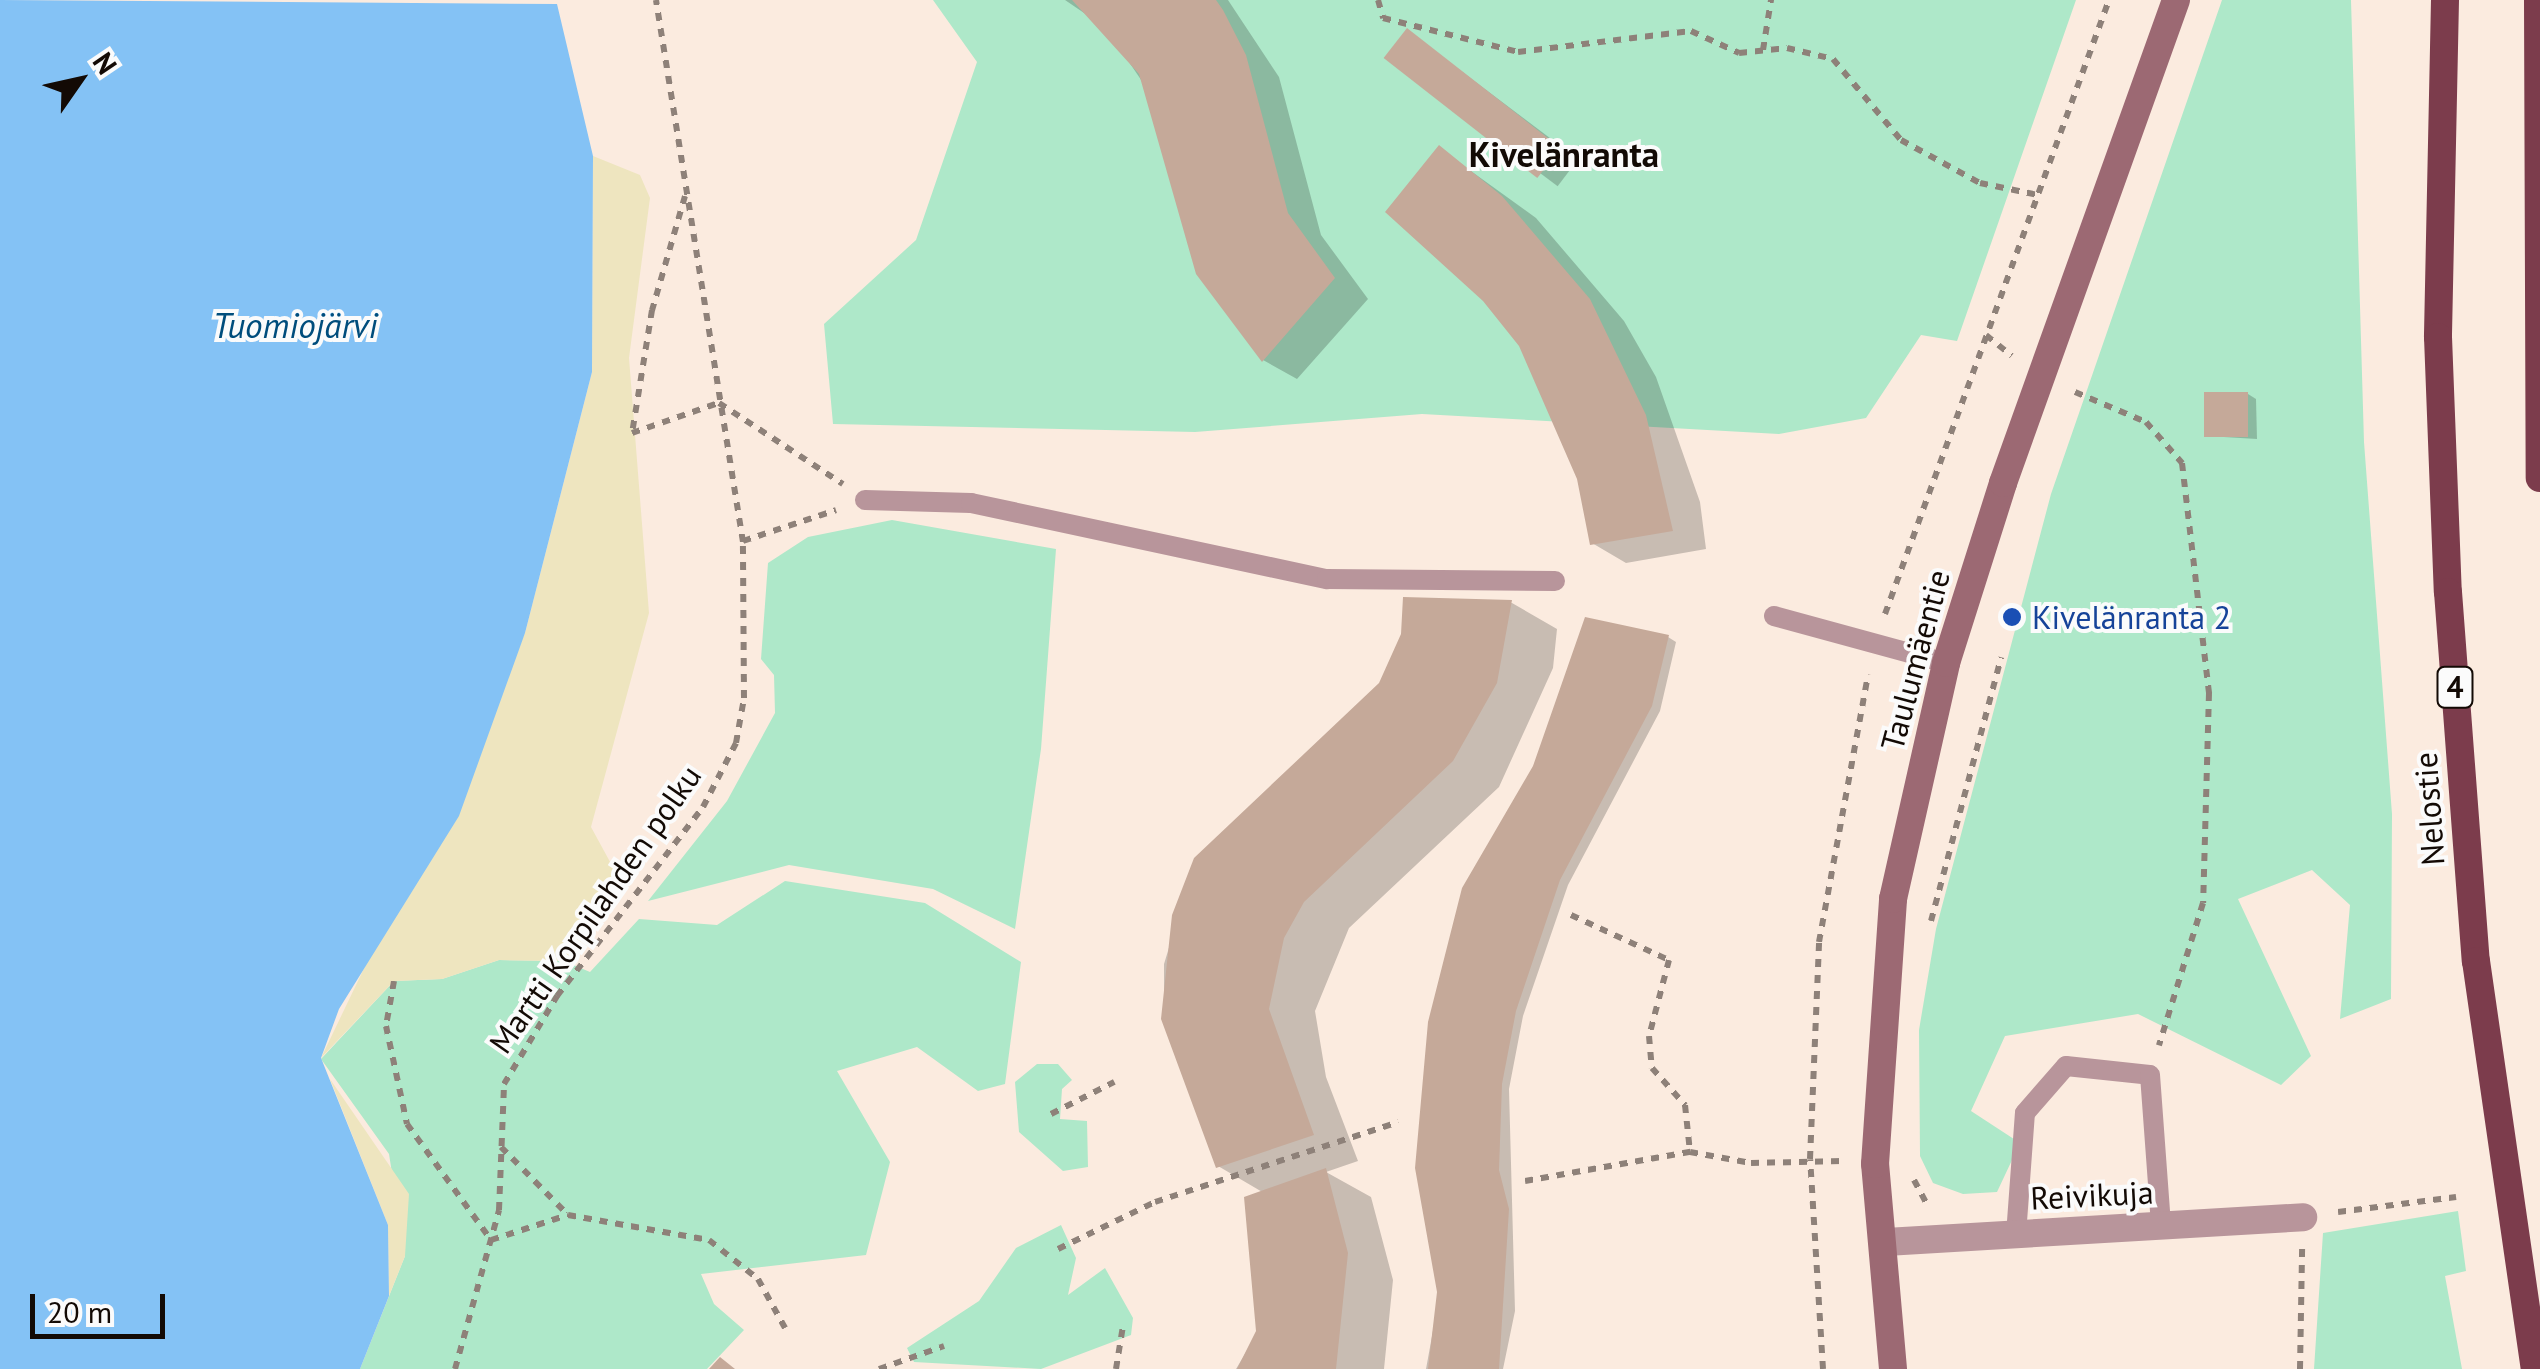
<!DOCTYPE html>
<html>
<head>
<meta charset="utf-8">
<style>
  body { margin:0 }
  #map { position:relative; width:2540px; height:1369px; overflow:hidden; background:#fbebdf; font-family:"PT Sans",sans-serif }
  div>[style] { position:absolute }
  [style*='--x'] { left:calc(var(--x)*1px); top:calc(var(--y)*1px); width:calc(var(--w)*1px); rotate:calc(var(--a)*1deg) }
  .green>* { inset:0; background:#aee8c9 }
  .sand>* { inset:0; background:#eee5bf }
  .water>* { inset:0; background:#84c2f5 }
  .shadow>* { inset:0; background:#0003; transform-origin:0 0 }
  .building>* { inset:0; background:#c5a999; transform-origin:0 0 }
  .path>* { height:6px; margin-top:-3px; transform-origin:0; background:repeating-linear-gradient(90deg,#8e8179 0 8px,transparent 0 16px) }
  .service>* { height:20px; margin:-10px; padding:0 10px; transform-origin:10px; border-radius:10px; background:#b8959b }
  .minor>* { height:28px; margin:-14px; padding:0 14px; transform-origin:14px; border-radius:14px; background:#b8959b }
  .secondary>* { height:28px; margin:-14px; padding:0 14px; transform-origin:14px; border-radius:14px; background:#9c6973 }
  .trunk>* { height:28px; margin:-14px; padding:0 14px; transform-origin:14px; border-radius:14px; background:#7c3c4c }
  .dots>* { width:28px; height:28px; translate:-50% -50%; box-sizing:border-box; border:5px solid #fbfbfb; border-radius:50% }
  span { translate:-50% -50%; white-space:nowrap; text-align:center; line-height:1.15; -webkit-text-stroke:8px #fbfbfb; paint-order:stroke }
  .shield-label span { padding:2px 8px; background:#fbfbfb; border:2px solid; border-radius:8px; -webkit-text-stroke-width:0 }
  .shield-label { font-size:30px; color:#130a05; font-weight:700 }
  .transit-label { font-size:32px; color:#164399 }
  .left { translate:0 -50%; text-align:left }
  .street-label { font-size:32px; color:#130a05 }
  .neighbourhood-label { font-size:35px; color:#130a05; font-weight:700 }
  .water-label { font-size:35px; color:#004d7c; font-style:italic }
  .north { position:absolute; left:30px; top:30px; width:100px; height:100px; -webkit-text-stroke:8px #fbfbfb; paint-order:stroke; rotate:56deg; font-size:28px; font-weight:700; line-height:40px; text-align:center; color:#130a05 }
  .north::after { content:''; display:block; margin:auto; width:35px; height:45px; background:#130a05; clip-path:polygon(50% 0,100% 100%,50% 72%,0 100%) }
  .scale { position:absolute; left:30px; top:1294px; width:135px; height:45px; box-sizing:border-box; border:5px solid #130a05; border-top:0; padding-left:12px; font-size:30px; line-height:35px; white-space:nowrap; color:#130a05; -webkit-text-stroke:8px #fbfbfb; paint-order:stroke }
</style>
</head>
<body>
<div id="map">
  <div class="green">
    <div style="clip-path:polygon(933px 0,2076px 0,1957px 341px,1921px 335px,1866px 418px,1779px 434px,1422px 414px,1195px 432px,833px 424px,824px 324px,916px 240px,977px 62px)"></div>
    <div style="clip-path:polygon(2222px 0,2351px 0,2364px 442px,2392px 814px,2391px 999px,2340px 1019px,2350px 905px,2312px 870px,2238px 899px,2311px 1056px,2281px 1085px,2138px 1014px,2005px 1036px,1971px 1111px,2020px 1143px,1997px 1192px,1963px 1194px,1933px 1183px,1920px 1156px,1919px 1030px,1936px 929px,2051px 494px)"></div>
    <div style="clip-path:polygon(892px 520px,1056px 549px,1041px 749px,1015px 929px,933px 889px,789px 865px,648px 901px,727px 801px,775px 713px,774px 675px,761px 659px,768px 563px,808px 537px)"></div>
    <div style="clip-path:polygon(785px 881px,925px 903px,1021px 962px,1005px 1084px,978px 1091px,917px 1047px,837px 1071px,890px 1162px,866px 1255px,701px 1274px,714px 1304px,744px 1330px,707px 1369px,360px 1369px,405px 1256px,389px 1154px,321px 1059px,394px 981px,442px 979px,499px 960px,564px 961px,590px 972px,639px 919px,717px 925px)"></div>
    <div style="clip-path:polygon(1037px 1064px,1058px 1064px,1072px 1080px,1062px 1089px,1060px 1119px,1087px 1121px,1088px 1167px,1063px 1171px,1019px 1132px,1015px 1082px)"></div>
    <div style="clip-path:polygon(2458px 1211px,2466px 1271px,2445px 1276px,2462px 1369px,2314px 1369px,2323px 1233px)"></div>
    <div style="clip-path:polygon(1061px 1225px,1076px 1258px,1068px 1295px,1105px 1268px,1133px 1318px,1131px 1335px,1041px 1369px,914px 1362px,907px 1348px,979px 1301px,1016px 1248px)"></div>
  </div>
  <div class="sand">
    <div style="clip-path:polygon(593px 156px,640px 175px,650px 198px,629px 358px,649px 613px,591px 827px,615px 871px,612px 905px,564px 961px,499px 960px,442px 979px,394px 981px,321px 1058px,525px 633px,592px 372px)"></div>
    <div style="clip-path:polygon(330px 1079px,409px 1194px,405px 1256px,389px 1296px,388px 1225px)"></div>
  </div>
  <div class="water">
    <div style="clip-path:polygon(0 0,557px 4px,593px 156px,592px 372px,525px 633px,459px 816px,339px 1009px,321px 1058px,388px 1225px,389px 1296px,360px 1369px,0 1369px)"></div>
  </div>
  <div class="shadow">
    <div style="clip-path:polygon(1065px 0,1228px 0,1279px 77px,1321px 235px,1368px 299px,1297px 379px,1263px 360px,1156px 102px,1106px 28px)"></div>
    <div style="left:1408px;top:31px;width:213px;height:34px;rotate:37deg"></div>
    <div style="clip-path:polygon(1439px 148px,1536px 218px,1624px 321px,1656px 377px,1700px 502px,1706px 549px,1626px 563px,1592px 543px,1580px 478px)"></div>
    <div style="clip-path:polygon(2248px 394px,2256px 399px,2257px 439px,2207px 436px)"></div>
    <div style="clip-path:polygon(1405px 599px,1512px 603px,1557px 629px,1553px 668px,1499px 787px,1349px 928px,1315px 1011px,1326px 1077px,1358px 1161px,1326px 1172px,1371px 1197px,1393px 1280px,1384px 1369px,1236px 1369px,1258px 1332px,1264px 1193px,1218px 1166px,1164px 1018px,1164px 964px,1196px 859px,1381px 684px,1404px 635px)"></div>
    <div style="clip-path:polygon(1668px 637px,1676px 642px,1660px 711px,1568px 885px,1523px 1016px,1509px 1089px,1515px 1311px,1503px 1369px,1426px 1369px,1440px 1292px,1418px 1167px)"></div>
  </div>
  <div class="building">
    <div style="clip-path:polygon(1072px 0,1216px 0,1223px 10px,1246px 55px,1288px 213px,1335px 278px,1262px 362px,1196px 274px,1139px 74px)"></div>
    <div style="left:1407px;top:28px;width:195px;height:38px;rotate:38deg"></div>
    <div style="clip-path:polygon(1439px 145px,1502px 196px,1590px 299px,1646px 415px,1673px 531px,1590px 545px,1577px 479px,1519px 346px,1483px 301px,1385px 212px)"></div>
    <div style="left:2204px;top:392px;width:44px;height:45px"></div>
    <div style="clip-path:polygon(1403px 597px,1512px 600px,1497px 683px,1453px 761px,1304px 902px,1284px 938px,1269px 1009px,1314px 1135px,1216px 1168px,1161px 1019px,1172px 915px,1194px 858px,1379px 683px,1401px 634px)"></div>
    <div style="clip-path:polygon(1585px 617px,1669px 635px,1652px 706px,1560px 880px,1516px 1011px,1502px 1084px,1499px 1170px,1509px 1209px,1499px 1369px,1428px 1369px,1437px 1292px,1415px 1168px,1428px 1022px,1462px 888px,1533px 766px)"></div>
    <div style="clip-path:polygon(1326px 1168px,1348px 1253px,1336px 1369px,1237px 1369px,1256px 1331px,1244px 1197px)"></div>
    <div style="clip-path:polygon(720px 1357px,735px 1369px,709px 1369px)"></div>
  </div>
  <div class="path">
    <div style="--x:1378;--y:0;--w:19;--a:74"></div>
    <div style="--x:1383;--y:18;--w:139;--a:14.1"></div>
    <div style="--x:1518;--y:52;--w:174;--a:-6.9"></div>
    <div style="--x:1691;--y:31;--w:53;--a:24.6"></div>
    <div style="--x:1739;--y:53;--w:48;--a:-5.9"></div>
    <div style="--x:1787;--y:48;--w:47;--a:13.4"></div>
    <div style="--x:1833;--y:59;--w:106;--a:50"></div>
    <div style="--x:1901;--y:140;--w:90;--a:28.6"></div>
    <div style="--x:1980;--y:183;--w:59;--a:11.7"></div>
    <div style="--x:1763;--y:50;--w:51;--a:-80.9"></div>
    <div style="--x:685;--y:196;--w:119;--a:106.1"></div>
    <div style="--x:652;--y:310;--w:125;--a:99.2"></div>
    <div style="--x:632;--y:433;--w:91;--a:-19.2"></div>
    <div style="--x:1986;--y:335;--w:33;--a:39"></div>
    <div style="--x:2075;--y:392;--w:77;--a:22.9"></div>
    <div style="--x:2146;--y:422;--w:55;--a:48.7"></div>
    <div style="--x:2182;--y:463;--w:232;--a:83.3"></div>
    <div style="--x:2209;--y:693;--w:210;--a:91.6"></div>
    <div style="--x:2203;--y:903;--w:149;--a:107.2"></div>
    <div style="--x:719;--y:403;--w:148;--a:33.2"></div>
    <div style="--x:743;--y:541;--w:98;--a:-18.4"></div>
    <div style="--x:1885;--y:614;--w:654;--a:-69.96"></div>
    <div style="--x:1571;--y:915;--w:108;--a:24.7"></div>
    <div style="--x:1669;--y:960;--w:79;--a:104.7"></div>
    <div style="--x:1649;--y:1036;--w:32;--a:85"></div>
    <div style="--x:1652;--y:1068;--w:50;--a:48.3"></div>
    <div style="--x:1685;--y:1105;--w:47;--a:83.9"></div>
    <div style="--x:1931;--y:921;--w:273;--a:-75.1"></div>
    <div style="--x:394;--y:981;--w:46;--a:100.1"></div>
    <div style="--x:386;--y:1026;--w:100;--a:77.9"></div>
    <div style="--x:407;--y:1124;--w:143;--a:54.1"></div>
    <div style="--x:491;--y:1240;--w:81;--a:-18"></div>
    <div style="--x:1051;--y:1114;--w:71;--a:-26.9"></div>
    <div style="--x:501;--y:1147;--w:95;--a:45.4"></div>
    <div style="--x:568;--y:1215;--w:143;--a:10.1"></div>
    <div style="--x:709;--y:1240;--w:63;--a:38.5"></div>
    <div style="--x:758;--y:1279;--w:56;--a:61.1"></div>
    <div style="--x:1914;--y:1180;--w:26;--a:62"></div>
    <div style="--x:1525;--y:1181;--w:168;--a:-10"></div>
    <div style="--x:1690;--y:1152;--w:62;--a:10.2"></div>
    <div style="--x:1751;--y:1163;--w:91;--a:-1.3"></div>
    <div style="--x:2338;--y:1212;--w:119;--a:-7.2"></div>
    <div style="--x:1058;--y:1249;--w:108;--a:-25.9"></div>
    <div style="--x:1155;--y:1202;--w:256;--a:-18.2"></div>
    <div style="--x:455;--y:1369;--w:165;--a:-74.5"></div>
    <div style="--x:499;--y:1210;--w:126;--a:-87.7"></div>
    <div style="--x:504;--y:1084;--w:103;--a:-58.9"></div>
    <div style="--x:557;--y:996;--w:239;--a:-52.3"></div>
    <div style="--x:703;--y:807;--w:72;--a:-62.7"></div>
    <div style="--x:736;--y:743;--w:46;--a:-79.9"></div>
    <div style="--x:744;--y:698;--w:156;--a:-90.4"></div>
    <div style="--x:743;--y:542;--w:549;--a:-99.12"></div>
    <div style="--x:879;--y:1369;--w:69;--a:-19.5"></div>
    <div style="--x:1116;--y:1369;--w:44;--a:-80.8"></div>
    <div style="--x:1823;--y:1369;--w:210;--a:-93.5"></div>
    <div style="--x:1810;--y:1159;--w:217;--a:-87.6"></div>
    <div style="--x:1819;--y:942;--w:272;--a:-79.6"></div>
    <div style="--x:2300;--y:1369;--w:120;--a:-89"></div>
  </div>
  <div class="service">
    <div style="--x:865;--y:500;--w:106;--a:1.6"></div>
    <div style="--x:971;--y:503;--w:364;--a:12.1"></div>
    <div style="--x:1327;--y:579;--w:228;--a:0.5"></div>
    <div style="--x:1774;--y:616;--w:178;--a:15.3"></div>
    <div style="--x:2016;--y:1235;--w:122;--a:-85.8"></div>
    <div style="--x:2025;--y:1113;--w:62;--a:-48.9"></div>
    <div style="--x:2066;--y:1066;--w:84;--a:6.1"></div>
    <div style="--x:2150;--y:1075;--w:151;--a:85.8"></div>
  </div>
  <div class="minor">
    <div style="--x:1886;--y:1242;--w:418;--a:-3.4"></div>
  </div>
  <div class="secondary">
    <div style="--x:1893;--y:1369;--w:206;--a:-95"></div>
    <div style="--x:1875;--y:1164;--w:266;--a:-86.1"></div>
    <div style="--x:1893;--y:899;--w:242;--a:-77.3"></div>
    <div style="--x:1946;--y:663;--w:189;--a:-72.4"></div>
    <div style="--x:2003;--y:483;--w:513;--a:-70.29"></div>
  </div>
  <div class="trunk">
    <div style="--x:2445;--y:0;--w:337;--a:91.2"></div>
    <div style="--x:2438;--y:337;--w:255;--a:87.8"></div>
    <div style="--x:2448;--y:592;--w:370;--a:85.7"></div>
    <div style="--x:2476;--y:961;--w:412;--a:81.8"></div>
    <div style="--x:2538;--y:0;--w:478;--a:89.8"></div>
  </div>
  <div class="dots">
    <div style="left:2012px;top:617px;background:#1a4fb4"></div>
  </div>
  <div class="shield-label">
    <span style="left:2455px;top:687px">4</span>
  </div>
  <div class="transit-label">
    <span class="left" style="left:2032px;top:617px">Kivelänranta 2</span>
  </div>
  <div class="street-label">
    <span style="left:1915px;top:660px;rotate:-75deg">Taulumäentie</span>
    <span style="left:2429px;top:809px;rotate:-94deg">Nelostie</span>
    <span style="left:595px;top:909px;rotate:-55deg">Martti Korpilahden polku</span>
    <span style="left:2092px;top:1195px;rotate:-3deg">Reivikuja</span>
  </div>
  <div class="neighbourhood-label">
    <span style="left:1564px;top:154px">Kivelänranta</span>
  </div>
  <div class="water-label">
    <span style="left:295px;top:325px">Tuomiojärvi</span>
  </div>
  <div class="north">N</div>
  <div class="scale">20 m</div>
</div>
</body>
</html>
